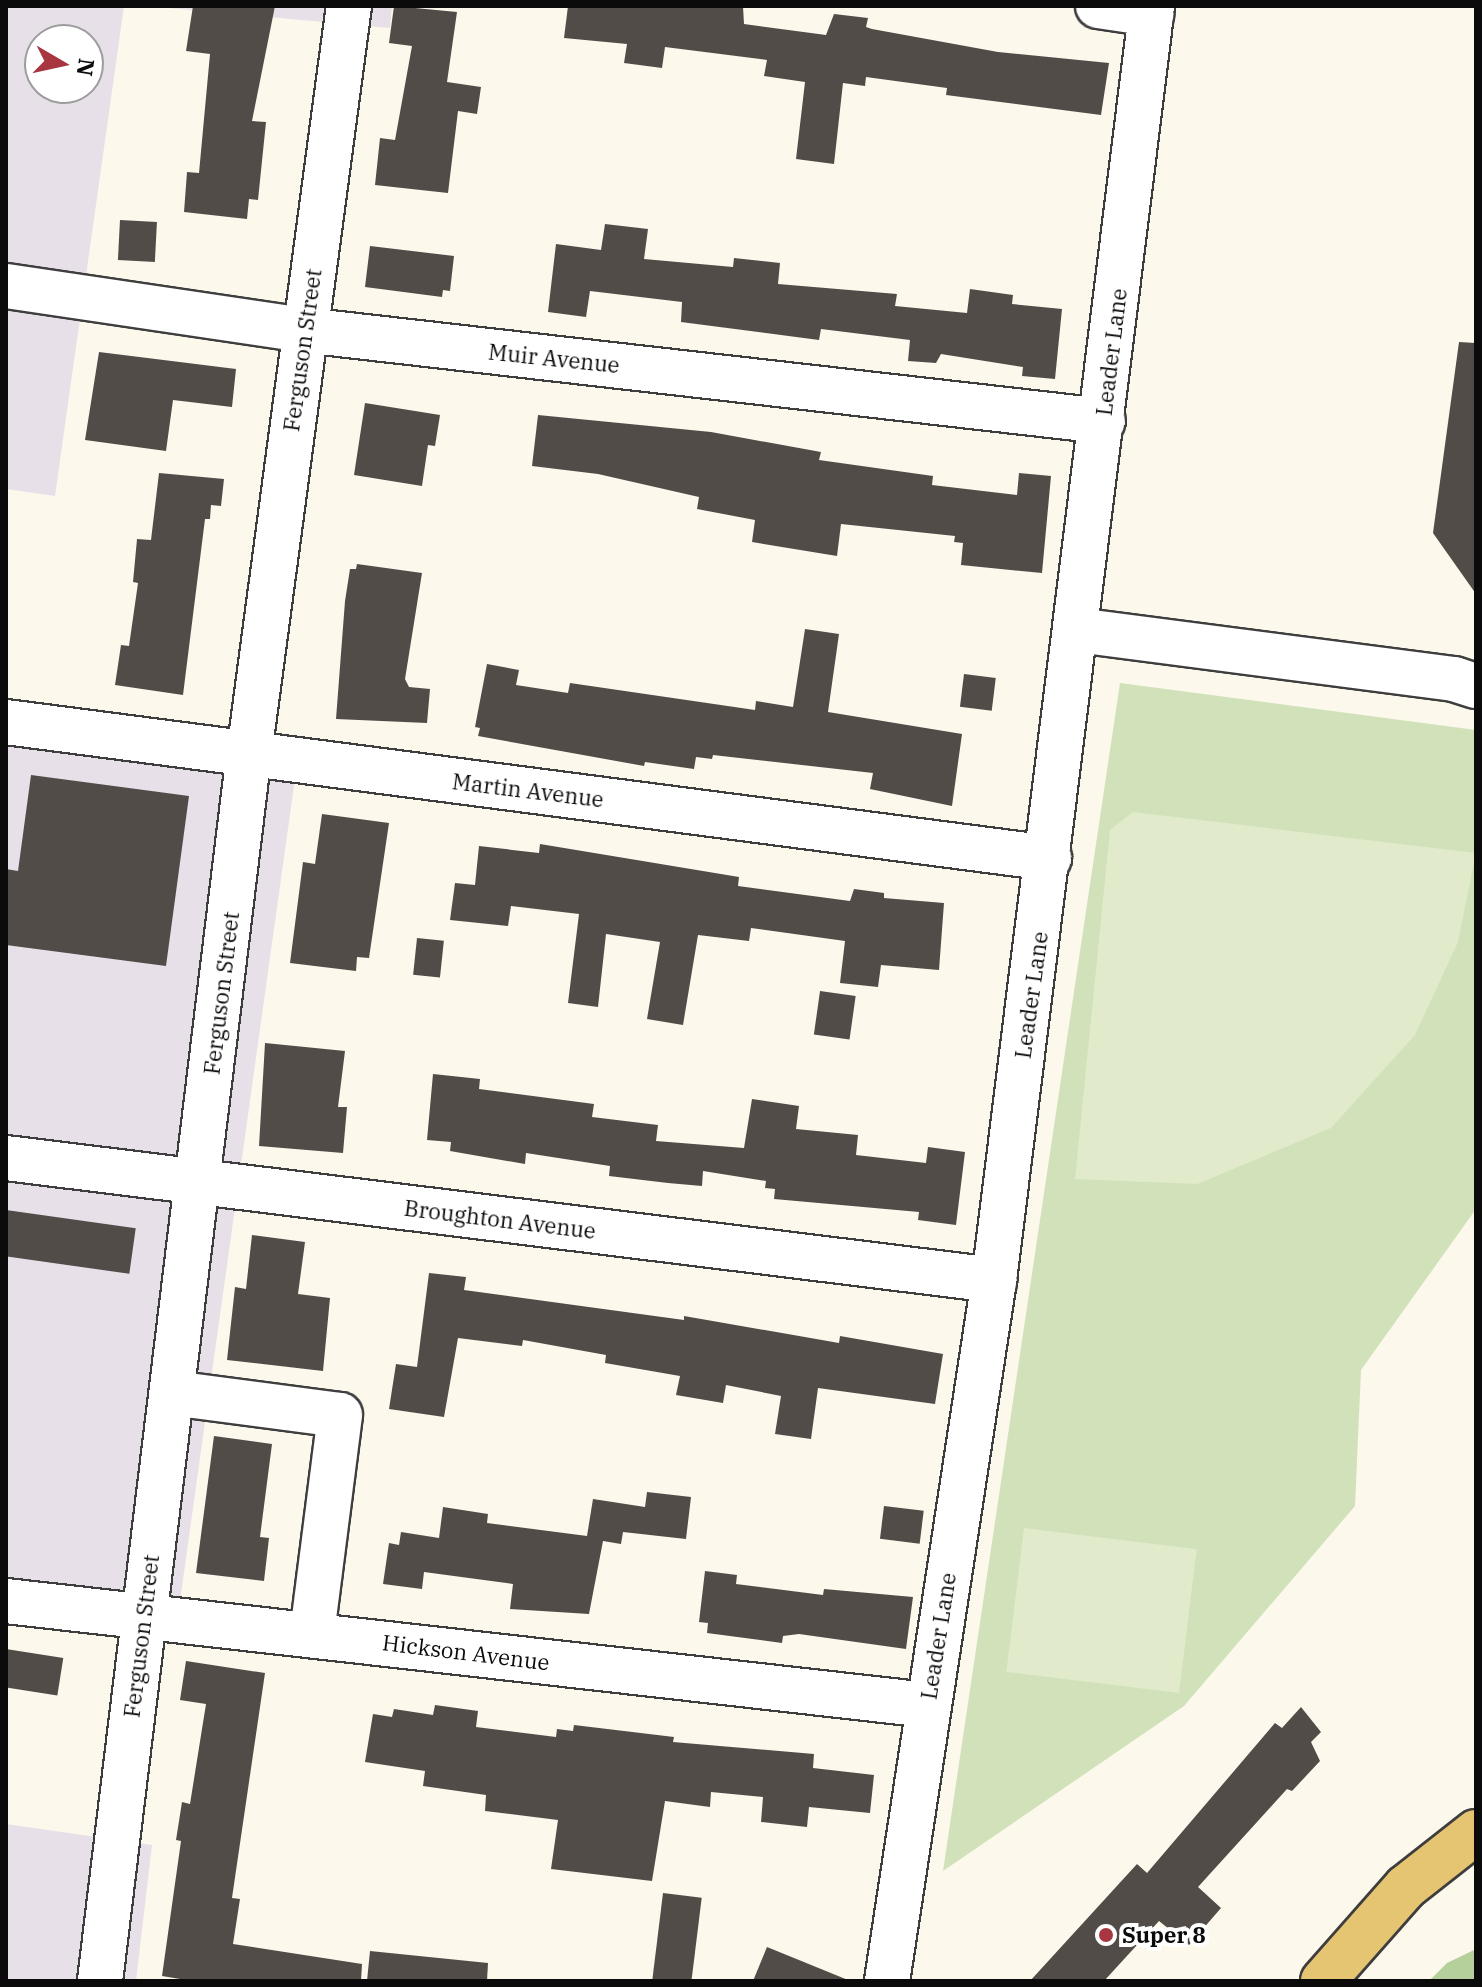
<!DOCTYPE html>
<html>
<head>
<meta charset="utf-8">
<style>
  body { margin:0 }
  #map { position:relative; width:1482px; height:1987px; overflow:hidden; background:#fcf8ec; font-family:"IBM Plex Serif",serif }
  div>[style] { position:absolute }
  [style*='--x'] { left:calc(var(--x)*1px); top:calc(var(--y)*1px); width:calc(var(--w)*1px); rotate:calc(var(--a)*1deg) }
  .industrial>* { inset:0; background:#e8e0e9 }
  .green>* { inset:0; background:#d1e2ba }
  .forest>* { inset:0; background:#b6d09c }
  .pitch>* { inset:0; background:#e1eacb; transform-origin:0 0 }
  .building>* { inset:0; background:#524c49; transform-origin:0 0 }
  .roads { filter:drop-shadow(2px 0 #3e3e3e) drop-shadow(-2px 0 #3e3e3e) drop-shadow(0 2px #3e3e3e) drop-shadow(0 -2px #3e3e3e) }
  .minor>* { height:44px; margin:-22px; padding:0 22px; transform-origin:22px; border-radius:22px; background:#fff }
  .major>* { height:44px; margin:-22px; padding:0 22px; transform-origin:22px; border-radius:22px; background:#e6c572 }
  .dots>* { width:22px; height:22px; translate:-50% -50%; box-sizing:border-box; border:4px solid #fff; border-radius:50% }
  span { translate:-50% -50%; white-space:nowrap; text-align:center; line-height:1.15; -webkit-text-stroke:8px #fff; paint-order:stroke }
  .street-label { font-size:22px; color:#0b0b0b }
  .poi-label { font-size:22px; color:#0b0b0b; font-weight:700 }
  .left { translate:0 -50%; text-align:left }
  .frame { position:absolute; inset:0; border:8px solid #0b0b0b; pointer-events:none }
  .north { position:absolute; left:24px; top:24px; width:80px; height:80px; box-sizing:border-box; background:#fff; border:2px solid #9d9d9d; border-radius:50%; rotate:99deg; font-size:22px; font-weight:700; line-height:32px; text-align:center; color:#0b0b0b }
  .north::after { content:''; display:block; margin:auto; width:28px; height:36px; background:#a83641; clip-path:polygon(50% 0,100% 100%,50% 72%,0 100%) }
</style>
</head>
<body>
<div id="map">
  <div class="industrial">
    <div style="clip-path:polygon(evenodd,6px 6px,124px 6px,55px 496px,6px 489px,6px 6px,40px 40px,88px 40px,88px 88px,40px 88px,40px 40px)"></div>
    <div style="clip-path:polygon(146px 6px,392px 6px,390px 28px)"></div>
    <div style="clip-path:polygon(6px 703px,300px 743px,174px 1644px,6px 1625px)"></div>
    <div style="clip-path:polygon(6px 1824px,152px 1845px,136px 1981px,6px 1981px)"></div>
  </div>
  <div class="green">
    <div style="clip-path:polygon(1120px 683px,1476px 730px,1476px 1209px,1361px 1370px,1355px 1506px,1184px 1706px,943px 1871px)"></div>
  </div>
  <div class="forest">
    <div style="clip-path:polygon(1476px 1949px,1476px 1981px,1429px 1981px,1447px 1963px)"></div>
  </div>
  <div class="pitch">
    <div style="clip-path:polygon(1133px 812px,1476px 853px,1458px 942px,1415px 1035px,1331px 1128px,1197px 1184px,1075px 1179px,1110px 830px)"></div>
    <div style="left:1024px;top:1528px;width:174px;height:145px;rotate:7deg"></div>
  </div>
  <div class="building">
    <div style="clip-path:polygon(193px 6px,275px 6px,252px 121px,266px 122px,258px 200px,249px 199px,247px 219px,184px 212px,187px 172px,199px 173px,210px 54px,186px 51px)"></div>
    <div style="clip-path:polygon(394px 6px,457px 12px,447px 82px,481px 87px,477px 114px,458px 111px,448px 193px,375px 185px,380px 138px,395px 140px,412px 46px,389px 43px)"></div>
    <div style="clip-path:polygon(568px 6px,743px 6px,744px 24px,826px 35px,834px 14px,868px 18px,866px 27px,872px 29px,998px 52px,1109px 63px,1101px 115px,946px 95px,947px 88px,866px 77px,865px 86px,843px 83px,834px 164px,796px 159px,805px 82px,764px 76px,767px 60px,665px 47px,662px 68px,624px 63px,627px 44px,564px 38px)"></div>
    <div style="left:120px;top:220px;width:37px;height:40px;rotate:3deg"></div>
    <div style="clip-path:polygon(605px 224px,648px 229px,644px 259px,733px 267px,734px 258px,780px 263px,778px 284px,897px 294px,895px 306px,967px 313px,970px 289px,1013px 295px,1012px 304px,1062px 309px,1055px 379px,1022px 376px,1023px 367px,941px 354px,936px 363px,908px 361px,910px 340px,821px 329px,819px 340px,681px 322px,682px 302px,590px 291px,586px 317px,548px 312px,556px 244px,601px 250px)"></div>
    <div style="clip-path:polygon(370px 246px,454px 256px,450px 291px,443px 290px,442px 297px,365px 287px)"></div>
    <div style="clip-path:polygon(1459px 342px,1476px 343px,1476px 594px,1433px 533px)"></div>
    <div style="clip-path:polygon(99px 352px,236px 369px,232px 407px,173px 400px,166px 451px,85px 440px)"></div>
    <div style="clip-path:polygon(365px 403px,440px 415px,435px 446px,428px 445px,422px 486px,354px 475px)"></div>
    <div style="clip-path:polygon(538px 415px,711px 432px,821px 452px,819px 460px,933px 476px,932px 485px,1017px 495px,1019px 473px,1051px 476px,1042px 573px,961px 565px,963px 543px,954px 542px,955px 536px,841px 524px,837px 556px,752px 542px,755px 520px,697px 509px,699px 497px,598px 474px,532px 466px)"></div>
    <div style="clip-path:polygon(159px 473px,224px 479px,221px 506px,211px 505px,210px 519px,205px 519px,183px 695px,115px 685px,121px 645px,129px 646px,138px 583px,133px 582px,137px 539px,151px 540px)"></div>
    <div style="clip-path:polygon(357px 564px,422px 573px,405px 679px,409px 687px,430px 689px,427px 723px,336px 719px,345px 601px,350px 569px,356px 569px)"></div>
    <div style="clip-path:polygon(805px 629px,839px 634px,828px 712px,962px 734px,952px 806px,870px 789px,873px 773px,713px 755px,712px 759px,696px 757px,694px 769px,645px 762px,644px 766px,478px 736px,480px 728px,475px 727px,487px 664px,519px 670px,516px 685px,568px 693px,570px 683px,755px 710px,756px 701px,793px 707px)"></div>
    <div style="left:964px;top:674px;width:32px;height:33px;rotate:7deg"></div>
    <div style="clip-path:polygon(31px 775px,189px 796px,166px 966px,6px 945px,6px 869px,18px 871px)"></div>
    <div style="clip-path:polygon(322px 814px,389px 823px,369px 958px,357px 957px,356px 971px,290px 963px,303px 862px,315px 864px)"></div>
    <div style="clip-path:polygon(540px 844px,739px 877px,738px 886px,850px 901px,854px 889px,884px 893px,884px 898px,944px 903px,939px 970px,881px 965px,878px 987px,840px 983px,845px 941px,751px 928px,749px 941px,698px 935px,683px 1025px,647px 1019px,660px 942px,606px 934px,598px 1007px,568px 1003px,579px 914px,511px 906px,508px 926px,450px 920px,455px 883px,475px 885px,479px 846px,539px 853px)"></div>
    <div style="left:417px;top:938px;width:27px;height:37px;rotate:6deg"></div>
    <div style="left:820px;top:991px;width:36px;height:44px;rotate:8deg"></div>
    <div style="clip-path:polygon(265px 1043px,345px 1051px,338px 1107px,347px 1107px,343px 1153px,259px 1146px)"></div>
    <div style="clip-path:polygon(433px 1074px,480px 1079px,479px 1089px,594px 1104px,592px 1117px,658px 1125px,656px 1141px,744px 1148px,752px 1099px,799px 1106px,796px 1129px,858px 1135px,856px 1155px,926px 1163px,928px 1147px,965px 1152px,956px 1225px,918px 1220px,919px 1212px,774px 1199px,775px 1189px,765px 1188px,766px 1181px,703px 1171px,702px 1186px,668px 1183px,609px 1176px,610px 1166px,526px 1153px,525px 1164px,450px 1151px,451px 1142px,427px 1140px)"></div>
    <div style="left:6px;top:1210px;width:131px;height:46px;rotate:8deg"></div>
    <div style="clip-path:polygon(252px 1235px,305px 1242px,298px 1294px,330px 1298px,323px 1371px,227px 1360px,235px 1287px,246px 1289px)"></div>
    <div style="clip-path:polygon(429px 1273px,466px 1277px,464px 1290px,684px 1320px,684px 1316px,839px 1343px,840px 1336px,943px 1354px,935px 1404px,818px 1388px,811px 1439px,775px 1434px,781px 1396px,726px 1385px,723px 1403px,676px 1395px,680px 1376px,605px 1363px,606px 1355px,523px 1340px,522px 1346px,458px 1338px,444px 1417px,389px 1409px,396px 1364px,417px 1367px)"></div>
    <div style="clip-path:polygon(214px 1436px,272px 1444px,260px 1537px,269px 1538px,264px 1581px,196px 1573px)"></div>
    <div style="clip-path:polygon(647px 1492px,691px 1497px,686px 1539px,623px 1532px,621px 1544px,603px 1541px,589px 1614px,510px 1609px,513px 1584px,424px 1572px,422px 1589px,383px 1584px,389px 1543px,399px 1545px,401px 1532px,439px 1538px,443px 1507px,488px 1514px,487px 1523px,587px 1536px,593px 1499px,645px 1507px)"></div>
    <div style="left:884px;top:1506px;width:40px;height:33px;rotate:7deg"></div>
    <div style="clip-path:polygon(705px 1571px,737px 1575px,736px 1584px,823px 1595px,824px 1589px,913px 1597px,906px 1649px,799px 1634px,783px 1636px,782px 1643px,707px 1633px,708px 1623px,699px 1622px)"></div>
    <div style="left:6px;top:1649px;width:58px;height:38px;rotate:9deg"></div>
    <div style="clip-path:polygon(186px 1661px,265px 1673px,232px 1898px,240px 1899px,233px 1944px,362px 1964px,361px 1981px,192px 1981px,162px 1976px,181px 1841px,176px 1840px,182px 1802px,190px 1804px,206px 1704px,180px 1700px)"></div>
    <div style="clip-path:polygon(435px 1705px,478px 1711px,476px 1727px,556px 1737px,557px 1729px,573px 1731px,574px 1725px,674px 1737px,673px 1742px,814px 1754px,813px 1768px,874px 1775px,870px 1813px,809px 1807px,807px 1827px,761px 1822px,763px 1797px,711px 1792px,710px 1807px,665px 1801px,652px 1881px,551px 1869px,558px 1820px,485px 1811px,486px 1795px,423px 1786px,425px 1771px,365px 1762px,373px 1714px,392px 1717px,394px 1709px,433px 1715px)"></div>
    <div style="clip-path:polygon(1301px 1707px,1321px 1732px,1311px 1742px,1320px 1761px,1292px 1791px,1287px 1789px,1198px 1887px,1221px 1908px,1189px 1945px,1159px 1921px,1104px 1981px,1030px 1981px,1137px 1864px,1147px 1873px,1275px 1723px,1282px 1728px)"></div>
    <div style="left:663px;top:1893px;width:39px;height:89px;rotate:7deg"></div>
    <div style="clip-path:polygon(767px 1947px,848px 1980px,848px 1981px,753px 1981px)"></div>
    <div style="clip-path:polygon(370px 1951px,488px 1963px,487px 1981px,367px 1981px)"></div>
  </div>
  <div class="roads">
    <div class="minor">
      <div style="--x:1098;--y:6;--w:54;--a:8.6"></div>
      <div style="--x:6;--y:286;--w:301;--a:8.4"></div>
      <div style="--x:304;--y:330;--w:804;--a:6.5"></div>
      <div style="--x:1077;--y:630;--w:380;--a:7.4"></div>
      <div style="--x:1454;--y:679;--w:23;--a:18"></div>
      <div style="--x:6;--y:722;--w:1052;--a:7.43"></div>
      <div style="--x:6;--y:1158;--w:996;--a:7.04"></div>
      <div style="--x:172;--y:1393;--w:169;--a:7.5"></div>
      <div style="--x:340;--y:1415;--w:221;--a:97.3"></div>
      <div style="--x:6;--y:1601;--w:927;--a:6.44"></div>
      <div style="--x:100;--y:1981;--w:1236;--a:-83.08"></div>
      <div style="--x:249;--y:754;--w:755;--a:-82.39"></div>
      <div style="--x:887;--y:1981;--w:709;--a:-81.32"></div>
      <div style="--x:994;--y:1280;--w:1284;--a:-82.93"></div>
    </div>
    <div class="major">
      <div style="--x:1323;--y:1981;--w:125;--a:-48.6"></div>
      <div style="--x:1406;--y:1887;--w:89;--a:-38.2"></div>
    </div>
  </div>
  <div class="dots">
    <div style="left:1106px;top:1935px;background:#a83641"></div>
  </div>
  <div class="street-label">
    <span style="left:302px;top:350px;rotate:-82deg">Ferguson Street</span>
    <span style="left:1111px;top:352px;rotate:-83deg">Leader Lane</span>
    <span style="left:554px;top:358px;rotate:6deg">Muir Avenue</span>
    <span style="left:528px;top:790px;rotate:7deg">Martin Avenue</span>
    <span style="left:221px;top:993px;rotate:-83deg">Ferguson Street</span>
    <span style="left:1031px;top:995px;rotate:-82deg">Leader Lane</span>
    <span style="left:500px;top:1219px;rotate:7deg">Broughton Avenue</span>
    <span style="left:141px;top:1636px;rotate:-83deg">Ferguson Street</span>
    <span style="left:938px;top:1636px;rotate:-81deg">Leader Lane</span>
    <span style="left:466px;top:1652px;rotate:7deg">Hickson Avenue</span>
  </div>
  <div class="poi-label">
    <span class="left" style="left:1122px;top:1935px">Super 8</span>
  </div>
  <div class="frame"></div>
  <div class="north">N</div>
</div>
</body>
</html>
